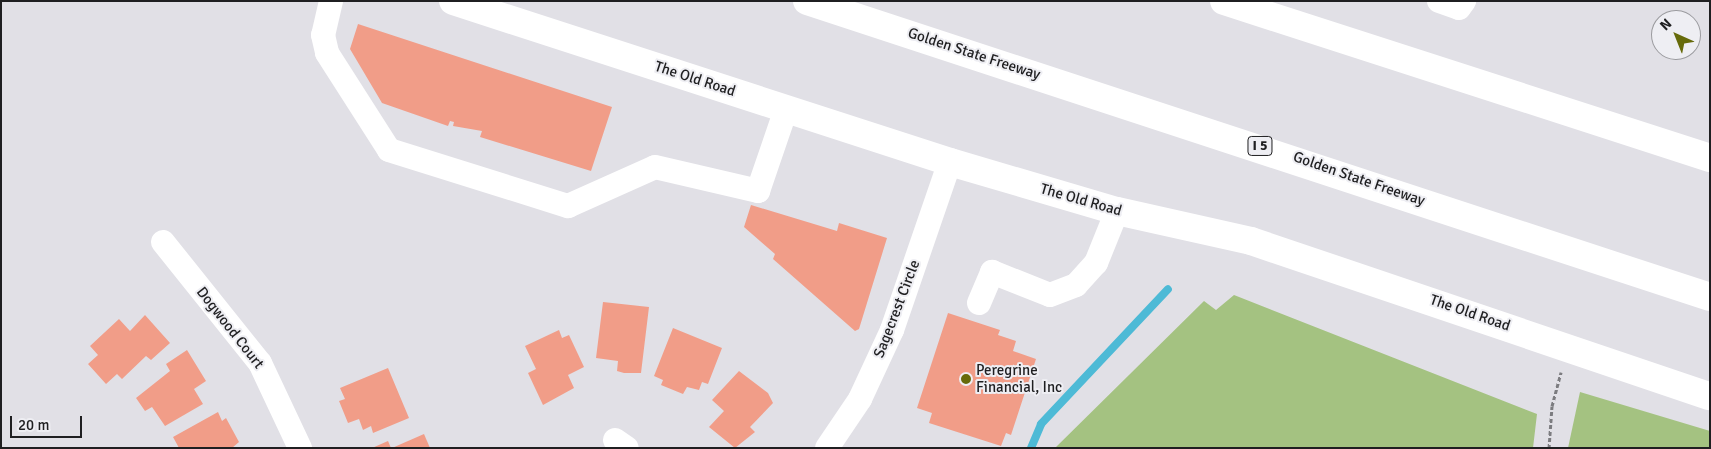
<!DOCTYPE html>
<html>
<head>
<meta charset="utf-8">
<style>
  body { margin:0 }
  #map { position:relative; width:1711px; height:449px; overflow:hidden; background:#e1e0e6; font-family:Signika,sans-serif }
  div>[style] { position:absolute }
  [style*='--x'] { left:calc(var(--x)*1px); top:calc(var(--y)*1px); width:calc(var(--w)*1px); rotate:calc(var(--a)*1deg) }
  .green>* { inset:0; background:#a4c281 }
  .stream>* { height:8px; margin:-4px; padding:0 4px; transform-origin:4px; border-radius:4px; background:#4dbad6 }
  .building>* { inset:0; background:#f19d88 }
  .path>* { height:3px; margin-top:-1.5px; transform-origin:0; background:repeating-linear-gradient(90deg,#7c7c80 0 4px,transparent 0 6.5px) }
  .minor>* { height:24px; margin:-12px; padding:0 12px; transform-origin:12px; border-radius:12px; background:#fff }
  .major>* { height:28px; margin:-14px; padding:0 14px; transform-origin:14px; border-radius:14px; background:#fff }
  .highway>* { height:28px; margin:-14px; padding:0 14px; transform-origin:14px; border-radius:14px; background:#fff }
  .dots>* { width:14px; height:14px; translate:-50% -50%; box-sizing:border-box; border:2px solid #eeeef3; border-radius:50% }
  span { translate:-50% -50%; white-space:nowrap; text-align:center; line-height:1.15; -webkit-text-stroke:4px #eeeef3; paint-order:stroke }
  .shield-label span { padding:1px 4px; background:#eeeef3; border:1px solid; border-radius:4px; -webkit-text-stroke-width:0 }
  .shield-label { font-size:14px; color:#1f1f21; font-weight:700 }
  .street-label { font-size:15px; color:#1f1f21 }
  .poi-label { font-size:15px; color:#1f1f21 }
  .left { translate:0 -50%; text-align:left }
  .frame { position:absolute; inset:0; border:2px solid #1f1f21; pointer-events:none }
  .north { position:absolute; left:1651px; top:10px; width:50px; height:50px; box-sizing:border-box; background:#eeeef3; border:1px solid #9b9b9f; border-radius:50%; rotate:316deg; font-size:14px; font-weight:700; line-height:20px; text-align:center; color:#1f1f21 }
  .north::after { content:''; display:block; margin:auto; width:18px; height:22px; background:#666a0a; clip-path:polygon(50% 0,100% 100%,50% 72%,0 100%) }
  .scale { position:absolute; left:10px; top:416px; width:72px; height:22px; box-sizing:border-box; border:2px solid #1f1f21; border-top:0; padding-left:6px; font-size:15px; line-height:18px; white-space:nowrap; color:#1f1f21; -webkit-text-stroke:4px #eeeef3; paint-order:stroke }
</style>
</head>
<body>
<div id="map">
  <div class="green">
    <div style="clip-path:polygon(1234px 295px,1537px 414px,1533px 448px,1055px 448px,1204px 301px,1216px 310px)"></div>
    <div style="clip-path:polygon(1580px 392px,1710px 431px,1710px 448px,1568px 448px)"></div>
  </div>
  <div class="stream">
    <div style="--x:1031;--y:448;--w:26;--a:-67"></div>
    <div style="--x:1041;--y:424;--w:185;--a:-46.7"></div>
  </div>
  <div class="building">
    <div style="clip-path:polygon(358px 24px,612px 107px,591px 171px,480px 137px,482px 131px,453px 126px,454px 122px,450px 121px,448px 126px,382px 103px,350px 49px)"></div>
    <div style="clip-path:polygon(751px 205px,837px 231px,839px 223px,887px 238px,859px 329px,855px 331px,773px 259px,775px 254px,744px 227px)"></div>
    <div style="clip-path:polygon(603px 302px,649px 307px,641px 373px,624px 373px,617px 371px,618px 361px,596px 358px)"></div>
    <div style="clip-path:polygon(948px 313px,1000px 330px,998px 335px,1016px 341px,1013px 351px,1036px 359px,1011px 435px,1006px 433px,1001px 446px,929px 423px,932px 413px,917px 408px)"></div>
    <div style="clip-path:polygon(145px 315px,170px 343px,151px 360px,146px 356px,122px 379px,117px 374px,106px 384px,88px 364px,98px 355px,90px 346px,119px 319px,130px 331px)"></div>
    <div style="clip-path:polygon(673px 328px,722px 348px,708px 384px,702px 382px,699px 390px,687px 387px,683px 394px,661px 385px,663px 380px,654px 376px)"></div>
    <div style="clip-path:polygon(559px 330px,562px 338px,569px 335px,584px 367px,568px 375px,574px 388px,543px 405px,528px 373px,536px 369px,525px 346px)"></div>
    <div style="clip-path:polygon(187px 350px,206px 381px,194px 389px,203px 404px,165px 426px,152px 407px,145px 411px,136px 398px,170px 371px,166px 364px)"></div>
    <div style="clip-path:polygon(388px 368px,409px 418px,373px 433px,371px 426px,363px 430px,359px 419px,348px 423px,339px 401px,345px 399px,340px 388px)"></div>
    <div style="clip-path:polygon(739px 371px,768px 393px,773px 403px,750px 427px,755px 432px,735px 448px,709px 427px,724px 411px,712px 400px)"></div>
    <div style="clip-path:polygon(218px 412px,222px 421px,226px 418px,239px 442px,232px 448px,179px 448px,173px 437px)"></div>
    <div style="clip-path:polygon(424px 434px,430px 448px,392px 448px)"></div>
    <div style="clip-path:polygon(388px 441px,391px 448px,372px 448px)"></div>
  </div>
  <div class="path">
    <div style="--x:1549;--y:448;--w:42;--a:-85.9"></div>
    <div style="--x:1552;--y:406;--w:35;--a:-75"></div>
  </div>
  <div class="minor">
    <div style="--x:331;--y:1;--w:35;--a:103"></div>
    <div style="--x:323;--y:35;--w:18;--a:77"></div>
    <div style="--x:327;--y:53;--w:115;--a:57.4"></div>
    <div style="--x:389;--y:150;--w:188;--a:17.4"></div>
    <div style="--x:568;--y:206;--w:95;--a:-24.1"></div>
    <div style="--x:655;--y:167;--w:106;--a:13.1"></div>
    <div style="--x:758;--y:191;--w:87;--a:-71.1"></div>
    <div style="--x:1439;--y:1;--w:21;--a:19"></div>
    <div style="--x:1459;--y:8;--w:9;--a:-54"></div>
    <div style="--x:163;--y:242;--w:155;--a:51.3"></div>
    <div style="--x:260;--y:363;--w:94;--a:64.8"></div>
    <div style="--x:979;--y:303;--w:34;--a:-67"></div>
    <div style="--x:992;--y:272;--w:62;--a:21.6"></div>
    <div style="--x:1050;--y:295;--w:28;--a:-21"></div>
    <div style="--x:1076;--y:285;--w:30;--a:-48"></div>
    <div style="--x:1096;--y:263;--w:56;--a:-68"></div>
    <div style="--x:615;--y:440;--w:14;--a:34"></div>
    <div style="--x:827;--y:448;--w:59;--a:-56"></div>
    <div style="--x:860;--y:399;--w:76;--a:-65.1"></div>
    <div style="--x:892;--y:330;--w:178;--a:-71"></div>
  </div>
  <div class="major">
    <div style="--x:453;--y:1;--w:522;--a:17.95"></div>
    <div style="--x:950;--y:162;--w:174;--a:16.4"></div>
    <div style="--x:1117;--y:211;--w:137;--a:12.6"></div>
    <div style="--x:1251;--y:241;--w:484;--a:18.7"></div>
  </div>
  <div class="highway">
    <div style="--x:807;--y:1;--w:950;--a:18.15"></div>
    <div style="--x:1224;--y:1;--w:511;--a:17.9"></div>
  </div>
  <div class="dots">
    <div style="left:966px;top:379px;background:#666a0a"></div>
  </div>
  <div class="shield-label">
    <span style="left:1260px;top:146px">I 5</span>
  </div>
  <div class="street-label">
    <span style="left:974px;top:54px;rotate:18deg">Golden State Freeway</span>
    <span style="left:695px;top:79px;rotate:18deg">The Old Road</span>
    <span style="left:1359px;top:179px;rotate:19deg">Golden State Freeway</span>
    <span style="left:1081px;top:200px;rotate:16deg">The Old Road</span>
    <span style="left:897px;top:309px;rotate:-69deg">Sagecrest Circle</span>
    <span style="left:1470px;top:313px;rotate:19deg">The Old Road</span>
    <span style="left:230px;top:328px;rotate:52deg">Dogwood Court</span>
  </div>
  <div class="poi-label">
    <span class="left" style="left:976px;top:379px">Peregrine<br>Financial, Inc</span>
  </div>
  <div class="frame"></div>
  <div class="north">N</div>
  <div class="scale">20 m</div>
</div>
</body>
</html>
